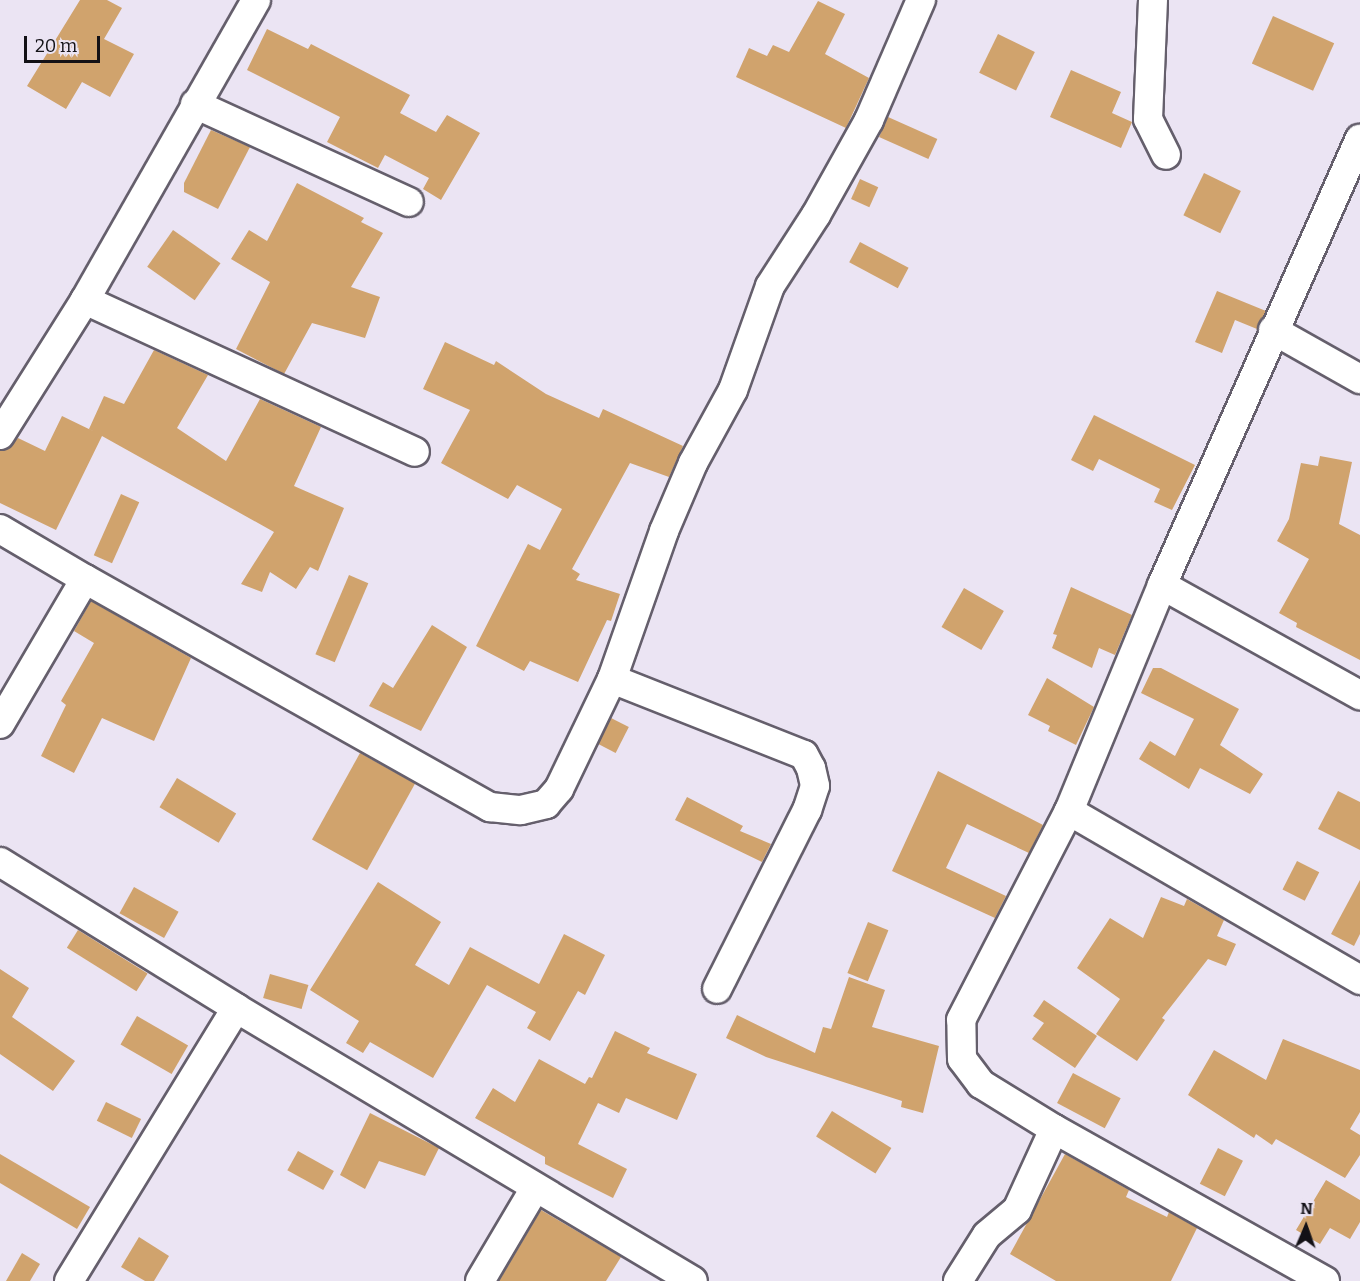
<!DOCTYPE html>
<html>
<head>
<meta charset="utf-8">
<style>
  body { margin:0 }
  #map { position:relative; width:1360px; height:1281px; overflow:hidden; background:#ebe4f3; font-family:Bitter,serif }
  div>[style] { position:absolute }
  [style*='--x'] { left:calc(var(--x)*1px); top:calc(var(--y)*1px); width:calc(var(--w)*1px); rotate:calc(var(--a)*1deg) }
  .building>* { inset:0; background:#d0a36d; transform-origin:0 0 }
  .roads { filter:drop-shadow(2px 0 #655f6c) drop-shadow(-2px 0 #655f6c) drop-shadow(0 2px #655f6c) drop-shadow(0 -2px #655f6c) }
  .street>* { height:28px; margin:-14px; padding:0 14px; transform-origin:14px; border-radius:14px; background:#fff }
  span { translate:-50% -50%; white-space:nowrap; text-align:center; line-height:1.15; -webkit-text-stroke:6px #ebe4f3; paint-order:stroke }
  .north { position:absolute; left:1276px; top:1197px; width:60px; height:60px; -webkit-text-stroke:4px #ebe4f3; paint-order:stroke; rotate:2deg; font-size:16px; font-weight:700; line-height:24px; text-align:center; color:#131116 }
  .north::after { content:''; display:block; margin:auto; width:21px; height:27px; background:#131116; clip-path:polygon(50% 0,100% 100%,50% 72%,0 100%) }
  .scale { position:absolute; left:24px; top:36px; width:76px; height:27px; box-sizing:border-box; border:3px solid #131116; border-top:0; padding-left:8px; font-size:18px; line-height:21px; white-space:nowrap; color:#131116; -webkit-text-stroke:4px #ebe4f3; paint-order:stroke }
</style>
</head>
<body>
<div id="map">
  <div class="building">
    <div style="clip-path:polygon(80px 0,107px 0,122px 8px,104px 39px,134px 54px,110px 97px,82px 82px,66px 109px,27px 86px)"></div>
    <div style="clip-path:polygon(818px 1px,845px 14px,825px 54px,869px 78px,846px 128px,736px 77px,749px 48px,767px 56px,773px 45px,789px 52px)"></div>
    <div style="left:1273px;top:16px;width:67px;height:52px;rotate:24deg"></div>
    <div style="clip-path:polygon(267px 29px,308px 49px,311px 44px,410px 95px,400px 113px,436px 132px,447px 115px,480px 133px,441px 200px,423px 189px,429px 178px,385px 155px,378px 168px,327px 142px,340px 117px,247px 70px)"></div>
    <div style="left:998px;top:34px;width:41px;height:43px;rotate:26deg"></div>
    <div style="clip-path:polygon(1071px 70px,1121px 92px,1112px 113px,1132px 122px,1121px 148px,1050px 117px)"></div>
    <div style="left:888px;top:117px;width:54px;height:22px;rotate:24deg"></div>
    <div style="clip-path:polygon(211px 130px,250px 147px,218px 209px,184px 192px,184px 183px)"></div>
    <div style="left:1204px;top:173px;width:41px;height:47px;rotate:26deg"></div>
    <div style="left:860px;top:179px;width:20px;height:22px;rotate:24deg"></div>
    <div style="clip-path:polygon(297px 183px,364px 218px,361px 222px,383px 233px,351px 287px,380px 297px,365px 338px,312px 323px,284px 374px,236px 349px,270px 282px,231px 259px,249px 230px,267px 241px)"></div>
    <div style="left:173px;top:230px;width:58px;height:45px;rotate:35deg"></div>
    <div style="left:860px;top:242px;width:55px;height:23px;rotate:28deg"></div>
    <div style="clip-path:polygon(1217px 291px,1266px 311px,1257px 329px,1235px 320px,1222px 353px,1195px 342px)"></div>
    <div style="clip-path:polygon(445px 342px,494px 365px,496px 361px,546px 394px,599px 418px,603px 409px,683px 446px,669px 477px,630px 463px,572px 569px,580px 574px,576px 580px,620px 594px,611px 621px,607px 620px,578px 682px,530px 661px,524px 671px,476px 646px,528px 544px,540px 550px,562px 509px,517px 485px,508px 499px,441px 463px,470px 410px,423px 389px)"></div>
    <div style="clip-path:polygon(154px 350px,208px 375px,177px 428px,226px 461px,260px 399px,321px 427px,294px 486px,344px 508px,318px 571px,310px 567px,296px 589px,270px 572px,262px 592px,241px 584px,274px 532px,102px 436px,56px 530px,0 503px,0 451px,8px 449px,18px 438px,45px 451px,62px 416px,95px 432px,89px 429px,104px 396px,124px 404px)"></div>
    <div style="clip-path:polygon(1094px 415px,1195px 465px,1172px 510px,1154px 502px,1160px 489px,1099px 459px,1093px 471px,1071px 460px)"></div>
    <div style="clip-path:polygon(1320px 456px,1352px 462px,1339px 524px,1360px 535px,1360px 660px,1296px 627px,1297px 623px,1279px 613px,1309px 559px,1277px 541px,1289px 519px,1301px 463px,1318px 466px)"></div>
    <div style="left:121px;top:494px;width:20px;height:67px;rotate:24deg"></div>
    <div style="left:349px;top:575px;width:21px;height:86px;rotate:23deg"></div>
    <div style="clip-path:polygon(1071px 587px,1132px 615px,1115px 655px,1099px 648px,1092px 668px,1052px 648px,1057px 635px,1053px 634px)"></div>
    <div style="left:964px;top:588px;width:46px;height:45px;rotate:30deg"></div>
    <div style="clip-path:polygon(91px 601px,191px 658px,154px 741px,102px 718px,74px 773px,41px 756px,66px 705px,61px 701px,94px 643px,74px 631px)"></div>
    <div style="clip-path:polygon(432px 625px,467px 647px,421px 731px,369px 706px,383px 682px,393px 688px)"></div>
    <div style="clip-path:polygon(1153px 668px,1161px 668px,1239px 709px,1220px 745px,1263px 774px,1250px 794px,1200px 768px,1189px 789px,1139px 759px,1150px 741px,1175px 756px,1194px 719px,1141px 693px)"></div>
    <div style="clip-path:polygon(1047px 678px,1094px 707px,1076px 745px,1048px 731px,1050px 726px,1028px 715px)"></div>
    <div style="left:611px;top:718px;width:20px;height:29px;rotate:27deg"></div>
    <div style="left:360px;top:753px;width:63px;height:99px;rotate:29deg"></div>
    <div style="clip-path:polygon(938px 771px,1043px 825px,1029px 853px,967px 824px,946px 868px,1006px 896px,995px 918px,892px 871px)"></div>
    <div style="left:177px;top:778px;width:69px;height:34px;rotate:31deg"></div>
    <div style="clip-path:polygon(1338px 791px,1360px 802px,1360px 850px,1318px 829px)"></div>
    <div style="clip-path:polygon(687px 797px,743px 826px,740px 831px,771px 844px,762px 862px,675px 820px)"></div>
    <div style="left:1297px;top:861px;width:25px;height:32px;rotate:27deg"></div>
    <div style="clip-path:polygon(1360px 880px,1360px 934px,1354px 946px,1331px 934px)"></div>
    <div style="clip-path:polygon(378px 882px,441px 922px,415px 965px,449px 985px,470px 947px,539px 984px,564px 934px,605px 955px,585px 995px,578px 991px,550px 1041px,527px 1028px,536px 1012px,487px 985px,433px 1078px,370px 1042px,363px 1053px,346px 1043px,359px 1021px,310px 990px)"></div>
    <div style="left:134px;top:887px;width:51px;height:30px;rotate:29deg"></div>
    <div style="clip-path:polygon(1161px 897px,1184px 906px,1187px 899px,1224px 920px,1217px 936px,1236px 944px,1226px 966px,1208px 959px,1162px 1018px,1165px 1020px,1137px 1061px,1096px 1034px,1120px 999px,1077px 968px,1110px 918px,1143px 938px)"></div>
    <div style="left:868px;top:922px;width:22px;height:55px;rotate:22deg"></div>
    <div style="left:78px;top:930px;width:82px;height:21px;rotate:32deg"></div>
    <div style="clip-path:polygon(0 969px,29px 988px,12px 1017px,75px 1061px,53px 1091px,0 1054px)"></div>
    <div style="left:270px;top:974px;width:40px;height:25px;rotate:16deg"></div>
    <div style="clip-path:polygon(849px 977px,885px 990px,872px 1027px,939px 1046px,923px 1113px,901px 1107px,902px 1101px,766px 1057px,726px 1038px,737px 1015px,815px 1053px,823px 1027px,831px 1029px)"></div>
    <div style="clip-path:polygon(1044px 1000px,1097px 1036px,1075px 1068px,1032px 1039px,1044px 1023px,1033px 1016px)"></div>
    <div style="left:137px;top:1016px;width:59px;height:33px;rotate:30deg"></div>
    <div style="clip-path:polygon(615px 1031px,650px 1048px,647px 1053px,697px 1074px,677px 1120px,626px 1098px,619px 1113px,598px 1103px,578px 1144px,627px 1169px,613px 1198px,545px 1164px,545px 1157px,475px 1118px,493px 1088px,515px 1102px,539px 1059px,585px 1084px,589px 1077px,592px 1078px)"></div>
    <div style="clip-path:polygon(1283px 1039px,1360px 1070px,1360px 1112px,1350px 1129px,1360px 1135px,1360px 1155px,1345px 1178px,1276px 1139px,1272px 1145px,1256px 1134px,1254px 1138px,1188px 1095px,1214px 1050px,1266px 1080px)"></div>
    <div style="left:1073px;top:1073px;width:54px;height:34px;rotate:28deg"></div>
    <div style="left:106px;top:1102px;width:39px;height:21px;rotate:26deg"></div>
    <div style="left:832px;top:1111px;width:70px;height:30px;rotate:32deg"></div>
    <div style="clip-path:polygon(370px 1113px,439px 1148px,425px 1176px,379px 1161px,365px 1189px,340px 1175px)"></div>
    <div style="left:1218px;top:1148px;width:28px;height:40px;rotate:27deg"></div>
    <div style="left:298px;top:1151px;width:41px;height:22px;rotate:29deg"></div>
    <div style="clip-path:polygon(0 1154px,90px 1207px,77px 1229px,0 1183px)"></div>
    <div style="clip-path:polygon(1065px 1154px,1129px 1190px,1126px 1197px,1167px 1217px,1169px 1212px,1197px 1228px,1171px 1281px,1056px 1281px,1010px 1254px)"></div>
    <div style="clip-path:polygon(1326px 1180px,1360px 1200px,1360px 1222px,1350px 1239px,1330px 1228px,1320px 1244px,1296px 1230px)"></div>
    <div style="clip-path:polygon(541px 1210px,621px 1257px,606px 1281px,499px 1281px)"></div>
    <div style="clip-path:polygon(139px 1237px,169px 1256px,154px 1281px,145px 1281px,121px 1267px)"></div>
    <div style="clip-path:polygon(22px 1253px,40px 1264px,30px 1281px,6px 1281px)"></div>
  </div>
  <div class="roads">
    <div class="street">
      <div style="--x:1153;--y:0;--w:119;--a:92.4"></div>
      <div style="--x:1148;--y:119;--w:40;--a:63.4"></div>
      <div style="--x:195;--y:104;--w:235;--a:24.6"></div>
      <div style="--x:85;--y:300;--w:363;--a:24.7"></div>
      <div style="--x:1273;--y:330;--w:100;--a:29.4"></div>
      <div style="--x:0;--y:435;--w:160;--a:-57.8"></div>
      <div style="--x:85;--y:300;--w:345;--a:-60.3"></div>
      <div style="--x:0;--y:529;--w:99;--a:30.5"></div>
      <div style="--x:85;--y:579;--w:168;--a:120.4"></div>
      <div style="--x:85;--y:579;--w:465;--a:29.4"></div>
      <div style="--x:490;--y:807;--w:31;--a:6"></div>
      <div style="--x:521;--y:810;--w:26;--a:-13"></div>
      <div style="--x:546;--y:804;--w:20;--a:-49"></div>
      <div style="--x:559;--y:789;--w:122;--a:-64.3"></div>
      <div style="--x:612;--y:679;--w:157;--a:-70.6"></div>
      <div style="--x:664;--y:531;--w:74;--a:-66.9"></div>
      <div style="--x:693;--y:463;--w:83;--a:-61.3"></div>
      <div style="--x:733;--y:390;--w:110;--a:-70.4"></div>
      <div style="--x:770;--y:286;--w:85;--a:-57.1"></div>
      <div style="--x:816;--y:215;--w:109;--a:-60.8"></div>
      <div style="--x:869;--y:120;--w:131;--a:-66.6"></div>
      <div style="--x:1162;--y:585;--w:227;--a:29.1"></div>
      <div style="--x:612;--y:679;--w:206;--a:21.6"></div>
      <div style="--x:804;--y:755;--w:15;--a:62"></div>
      <div style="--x:811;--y:768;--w:18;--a:77"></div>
      <div style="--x:815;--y:786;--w:25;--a:108"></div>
      <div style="--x:807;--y:810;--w:200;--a:116.7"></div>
      <div style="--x:1069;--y:811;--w:337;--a:30.1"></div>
      <div style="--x:0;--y:862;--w:278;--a:31.7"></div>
      <div style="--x:236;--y:1008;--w:532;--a:30.85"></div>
      <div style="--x:69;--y:1281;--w:320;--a:-58.5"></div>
      <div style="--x:480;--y:1281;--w:108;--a:-59.4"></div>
      <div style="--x:958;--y:1281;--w:54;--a:-57.8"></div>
      <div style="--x:987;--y:1235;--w:39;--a:-40"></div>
      <div style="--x:1017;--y:1210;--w:89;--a:-65.4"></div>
      <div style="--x:1325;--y:1281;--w:311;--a:-150.7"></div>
      <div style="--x:1054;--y:1129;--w:86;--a:-148.3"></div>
      <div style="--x:981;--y:1084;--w:31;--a:-127"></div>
      <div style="--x:962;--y:1059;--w:39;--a:-91"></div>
      <div style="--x:961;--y:1020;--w:235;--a:-62.7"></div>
      <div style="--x:1069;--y:811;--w:244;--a:-67.6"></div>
      <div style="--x:1162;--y:585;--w:488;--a:-66.1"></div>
    </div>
  </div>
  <div class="north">N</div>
  <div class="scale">20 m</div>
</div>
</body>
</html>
